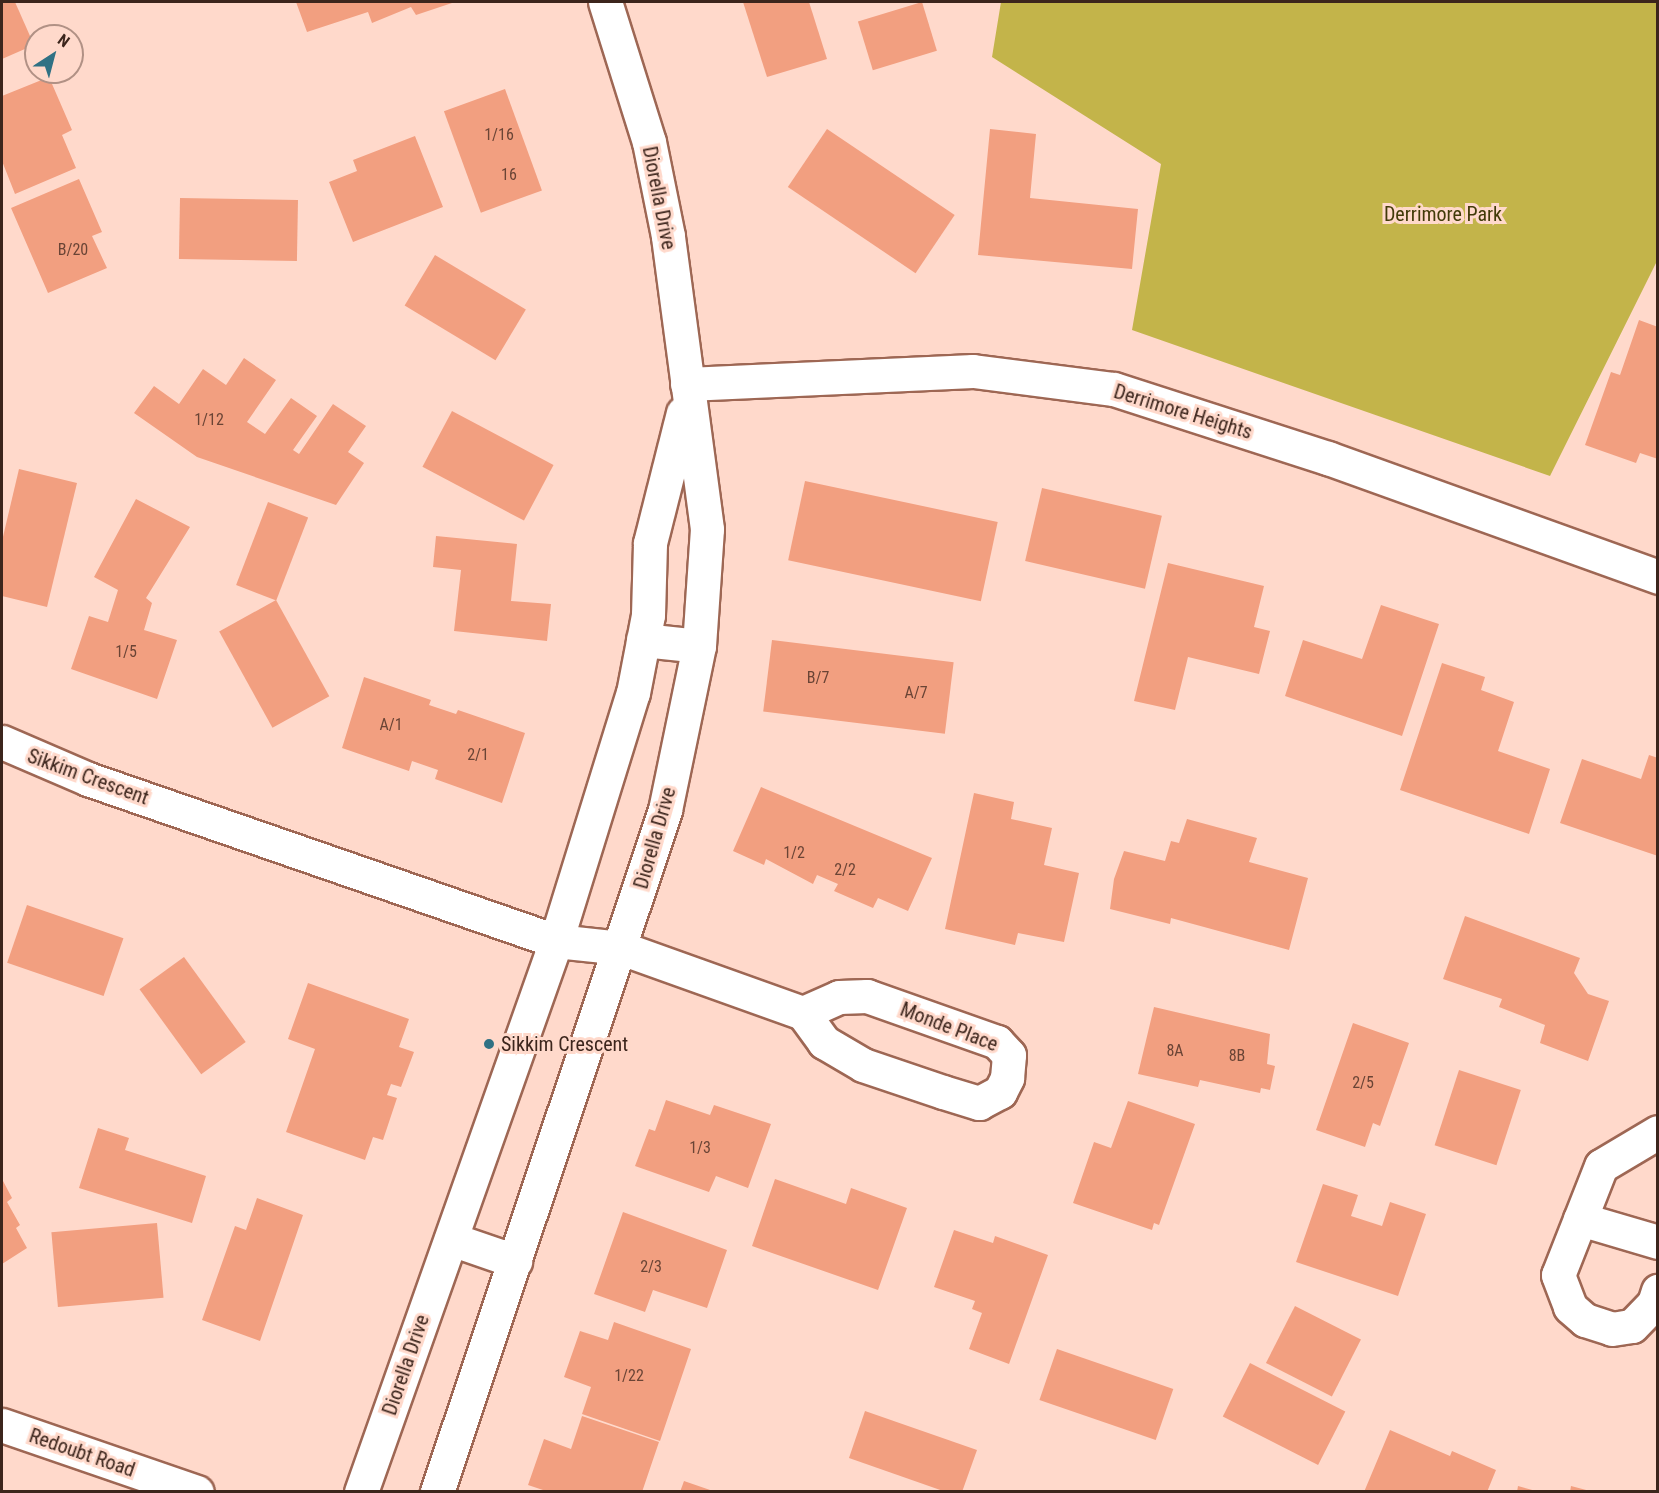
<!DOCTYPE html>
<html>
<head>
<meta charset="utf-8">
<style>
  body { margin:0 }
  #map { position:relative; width:1659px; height:1493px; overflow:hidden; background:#ffd9cb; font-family:"Roboto Condensed",sans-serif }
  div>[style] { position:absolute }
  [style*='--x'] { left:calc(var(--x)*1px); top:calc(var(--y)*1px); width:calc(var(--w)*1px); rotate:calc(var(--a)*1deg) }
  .green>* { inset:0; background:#c3b44a }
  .building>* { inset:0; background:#f29f80; transform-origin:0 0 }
  .roads { filter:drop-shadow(2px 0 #9e6754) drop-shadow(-2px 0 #9e6754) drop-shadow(0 2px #9e6754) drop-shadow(0 -2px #9e6754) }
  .minor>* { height:33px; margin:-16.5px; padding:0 16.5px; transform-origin:16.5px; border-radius:16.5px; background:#fff }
  .major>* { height:33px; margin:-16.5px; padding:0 16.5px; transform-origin:16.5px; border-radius:16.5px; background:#fff }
  .dots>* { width:16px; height:16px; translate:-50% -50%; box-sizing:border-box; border:3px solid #ffd9cb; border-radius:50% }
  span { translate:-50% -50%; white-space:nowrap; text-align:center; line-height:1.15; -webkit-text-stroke:6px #ffd9cb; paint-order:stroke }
  .number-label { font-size:16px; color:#6a4435 }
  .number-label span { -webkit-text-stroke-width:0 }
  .street-label { font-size:20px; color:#3c251c }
  .park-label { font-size:20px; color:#413a08 }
  .poi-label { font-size:20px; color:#3c251c }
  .left { translate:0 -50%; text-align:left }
  .frame { position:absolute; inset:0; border:3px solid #3c251c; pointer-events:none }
  .north { position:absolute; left:24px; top:24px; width:60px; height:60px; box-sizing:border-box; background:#ffd9cb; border:2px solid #b19185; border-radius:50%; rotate:36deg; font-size:16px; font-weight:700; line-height:24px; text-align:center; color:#3c251c }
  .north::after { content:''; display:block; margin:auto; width:21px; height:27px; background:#307184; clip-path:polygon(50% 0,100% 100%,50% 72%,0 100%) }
</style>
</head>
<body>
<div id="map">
  <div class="green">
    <div style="clip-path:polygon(1001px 2px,1657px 2px,1657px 261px,1550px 476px,1132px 330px,1161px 164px,992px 57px)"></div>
  </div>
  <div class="building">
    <div style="clip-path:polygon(2px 2px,15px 2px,34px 45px,2px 59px)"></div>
    <div style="clip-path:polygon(296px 2px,455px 2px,416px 15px,411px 7px,372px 23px,368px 12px,307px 32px)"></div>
    <div style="clip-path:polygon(743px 2px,809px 2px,827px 59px,767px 77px)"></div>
    <div style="left:922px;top:2px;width:51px;height:67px;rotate:73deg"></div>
    <div style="clip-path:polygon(49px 77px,72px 130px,62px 135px,76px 168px,15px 194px,2px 161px,2px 96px)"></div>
    <div style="left:505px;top:89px;width:108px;height:65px;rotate:70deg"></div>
    <div style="left:827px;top:129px;width:154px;height:70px;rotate:34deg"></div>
    <div style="clip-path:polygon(990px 129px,1036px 134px,1030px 198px,1138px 209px,1132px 269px,978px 255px)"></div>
    <div style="clip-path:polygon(415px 136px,443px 207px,353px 242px,329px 182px,357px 171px,353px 160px)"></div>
    <div style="clip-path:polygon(79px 179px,102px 232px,92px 236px,107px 268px,48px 293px,11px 208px)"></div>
    <div style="left:180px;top:198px;width:118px;height:61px;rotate:1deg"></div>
    <div style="left:435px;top:255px;width:106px;height:59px;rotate:31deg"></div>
    <div style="clip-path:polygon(1639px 320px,1658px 327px,1658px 459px,1640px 453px,1636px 463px,1585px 445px,1611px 372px,1620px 375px)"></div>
    <div style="clip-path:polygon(244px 358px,276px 380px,247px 422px,265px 434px,291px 398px,317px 416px,293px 450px,299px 454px,333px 404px,366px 426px,348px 452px,364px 463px,336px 505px,197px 457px,134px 413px,154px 386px,179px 404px,203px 369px,226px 385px)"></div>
    <div style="left:452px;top:411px;width:115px;height:63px;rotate:28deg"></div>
    <div style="clip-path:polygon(19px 469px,77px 483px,47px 607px,2px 596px,2px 541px)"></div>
    <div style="left:805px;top:481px;width:197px;height:81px;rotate:12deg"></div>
    <div style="left:1042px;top:488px;width:123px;height:75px;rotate:13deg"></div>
    <div style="clip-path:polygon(136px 499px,190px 527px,146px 598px,152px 603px,144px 630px,177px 640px,157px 699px,71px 669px,89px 616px,108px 622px,118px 590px,94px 577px)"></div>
    <div style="left:268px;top:502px;width:43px;height:89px;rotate:21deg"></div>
    <div style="clip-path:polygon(436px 536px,517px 544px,511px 601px,551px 604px,547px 641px,454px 631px,461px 570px,433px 567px)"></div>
    <div style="clip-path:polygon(1168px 563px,1264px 586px,1254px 627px,1270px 631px,1259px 674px,1188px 657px,1175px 710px,1134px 701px)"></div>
    <div style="left:276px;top:600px;width:110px;height:65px;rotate:61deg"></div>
    <div style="clip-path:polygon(1381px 605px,1439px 624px,1402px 736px,1285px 696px,1303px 640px,1362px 659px)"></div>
    <div style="left:772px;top:640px;width:183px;height:72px;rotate:7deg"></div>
    <div style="clip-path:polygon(1442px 663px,1485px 677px,1481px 690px,1514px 702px,1498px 751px,1550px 769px,1529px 834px,1400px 790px)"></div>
    <div style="clip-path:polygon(364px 677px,431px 700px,429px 705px,456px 714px,458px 710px,525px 733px,502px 803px,435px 779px,438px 770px,412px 761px,409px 771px,342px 748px)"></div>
    <div style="clip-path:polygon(1649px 755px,1658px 758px,1658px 856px,1560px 823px,1582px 759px,1641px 779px)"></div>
    <div style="clip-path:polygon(761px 787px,932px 858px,908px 911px,878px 898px,873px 908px,834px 891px,838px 884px,817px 875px,813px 884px,766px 859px,764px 865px,733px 851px)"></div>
    <div style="clip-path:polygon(974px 793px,1014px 802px,1011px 819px,1052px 828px,1044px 865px,1079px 873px,1064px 942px,1018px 933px,1015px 945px,945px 929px)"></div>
    <div style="clip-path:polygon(1187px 819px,1257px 838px,1249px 862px,1308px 878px,1289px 950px,1171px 918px,1170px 924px,1110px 909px,1114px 879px,1124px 851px,1165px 861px,1171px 841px,1179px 843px)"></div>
    <div style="left:27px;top:905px;width:102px;height:61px;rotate:19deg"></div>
    <div style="clip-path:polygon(1465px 916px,1580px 958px,1574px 973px,1588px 994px,1609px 1001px,1588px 1061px,1540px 1043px,1545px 1025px,1499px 1007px,1502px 999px,1443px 979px)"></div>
    <div style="left:184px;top:957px;width:105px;height:55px;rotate:54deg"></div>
    <div style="clip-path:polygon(308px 983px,409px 1019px,399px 1047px,414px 1052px,401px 1087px,391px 1084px,387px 1095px,397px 1098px,383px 1140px,373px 1137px,365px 1160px,286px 1132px,315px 1049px,288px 1039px)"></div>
    <div style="clip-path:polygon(1154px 1007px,1270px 1034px,1267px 1064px,1275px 1066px,1270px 1090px,1261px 1088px,1260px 1093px,1200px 1080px,1198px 1087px,1138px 1074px)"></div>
    <div style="clip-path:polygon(1353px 1023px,1409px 1043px,1380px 1126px,1373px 1123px,1365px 1147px,1316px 1130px)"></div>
    <div style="left:1459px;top:1070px;width:65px;height:79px;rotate:18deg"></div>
    <div style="clip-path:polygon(666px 1100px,710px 1115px,714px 1105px,771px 1124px,748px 1188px,716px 1176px,709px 1192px,635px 1166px,649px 1129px,655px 1131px)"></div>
    <div style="clip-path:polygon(1128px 1101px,1195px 1124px,1159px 1225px,1154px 1223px,1152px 1230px,1073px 1203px,1094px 1142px,1111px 1148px)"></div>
    <div style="clip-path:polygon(98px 1128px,129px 1138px,125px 1150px,206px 1176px,192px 1223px,79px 1188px)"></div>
    <div style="clip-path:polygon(2px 1179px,12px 1198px,7px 1202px,20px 1225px,16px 1228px,27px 1248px,2px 1264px)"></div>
    <div style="clip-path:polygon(775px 1179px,846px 1204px,851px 1188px,907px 1208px,878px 1290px,752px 1246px)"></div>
    <div style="clip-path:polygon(1323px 1184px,1358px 1195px,1351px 1216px,1382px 1226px,1390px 1202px,1426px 1214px,1398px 1296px,1296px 1262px)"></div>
    <div style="clip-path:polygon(257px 1198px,303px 1215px,260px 1341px,202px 1320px,235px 1226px,246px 1230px)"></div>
    <div style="clip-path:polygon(623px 1212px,727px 1250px,707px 1308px,653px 1290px,645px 1312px,594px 1294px)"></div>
    <div style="left:157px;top:1223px;width:75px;height:106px;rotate:85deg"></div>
    <div style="clip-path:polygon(954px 1230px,993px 1243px,995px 1236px,1048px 1255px,1009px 1364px,969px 1349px,982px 1313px,972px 1309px,975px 1301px,934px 1287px)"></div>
    <div style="left:1295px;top:1306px;width:74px;height:64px;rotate:27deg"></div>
    <div style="clip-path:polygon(614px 1322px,691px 1349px,660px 1441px,582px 1414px,591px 1387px,564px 1377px,580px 1331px,608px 1340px)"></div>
    <div style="left:1057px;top:1349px;width:123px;height:54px;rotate:19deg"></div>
    <div style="left:1250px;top:1363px;width:107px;height:60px;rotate:27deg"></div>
    <div style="clip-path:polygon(865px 1411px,977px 1450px,962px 1492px,946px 1492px,849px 1458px)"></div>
    <div style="clip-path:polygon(582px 1416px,659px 1442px,642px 1492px,549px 1492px,528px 1485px,544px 1439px,571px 1449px)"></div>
    <div style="clip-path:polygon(1390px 1430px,1450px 1456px,1452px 1451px,1496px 1470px,1487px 1492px,1364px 1492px)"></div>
    <div style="clip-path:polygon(684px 1481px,713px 1491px,713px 1492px,680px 1492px)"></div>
    <div style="clip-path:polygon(1518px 1486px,1536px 1491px,1535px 1492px,1517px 1492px)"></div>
    <div style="clip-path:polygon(1571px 1486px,1590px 1491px,1590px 1492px,1570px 1492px)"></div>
  </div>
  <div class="roads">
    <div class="minor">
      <div style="--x:687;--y:384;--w:286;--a:-2.6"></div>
      <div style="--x:973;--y:371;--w:142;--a:7.3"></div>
      <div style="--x:1114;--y:389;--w:225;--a:17.9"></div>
      <div style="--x:1328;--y:458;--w:351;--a:19.8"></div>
      <div style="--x:643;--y:640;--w:56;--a:6.1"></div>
      <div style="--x:2;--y:742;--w:94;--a:23.3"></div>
      <div style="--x:88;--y:779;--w:495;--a:19.1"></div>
      <div style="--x:556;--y:941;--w:65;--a:6.1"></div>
      <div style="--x:621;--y:948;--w:193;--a:19.7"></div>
      <div style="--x:803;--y:1013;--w:36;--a:54"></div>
      <div style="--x:824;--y:1042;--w:45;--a:30.5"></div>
      <div style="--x:863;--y:1065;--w:84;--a:18.6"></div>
      <div style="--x:943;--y:1092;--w:38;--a:17"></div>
      <div style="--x:979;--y:1103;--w:24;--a:-28"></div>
      <div style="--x:1000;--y:1092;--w:16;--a:-63"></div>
      <div style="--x:1007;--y:1078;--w:23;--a:-85"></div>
      <div style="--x:1009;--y:1055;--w:18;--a:-133"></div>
      <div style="--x:997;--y:1042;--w:138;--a:-160.5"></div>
      <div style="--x:867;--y:996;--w:28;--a:178"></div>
      <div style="--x:839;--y:997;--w:39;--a:156"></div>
      <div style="--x:1658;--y:1132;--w:66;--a:149.2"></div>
      <div style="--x:1601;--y:1166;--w:117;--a:111.5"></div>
      <div style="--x:1558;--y:1275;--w:34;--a:69"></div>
      <div style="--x:1570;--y:1307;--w:20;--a:41"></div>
      <div style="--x:1585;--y:1320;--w:28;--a:18"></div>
      <div style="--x:1612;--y:1329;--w:20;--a:-9"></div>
      <div style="--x:1632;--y:1326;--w:32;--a:-46"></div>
      <div style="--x:1654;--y:1303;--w:13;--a:-72"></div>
      <div style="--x:1580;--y:1219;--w:81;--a:16.4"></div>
      <div style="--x:451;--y:1239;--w:68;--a:19"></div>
      <div style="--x:361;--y:1492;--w:584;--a:-70.51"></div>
      <div style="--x:556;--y:941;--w:260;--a:-72.8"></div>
      <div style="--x:633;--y:693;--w:79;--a:-79.1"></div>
      <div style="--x:648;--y:615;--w:72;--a:-88.4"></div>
      <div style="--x:650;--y:543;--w:134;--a:-75.8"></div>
      <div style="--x:437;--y:1492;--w:719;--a:-71.51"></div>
      <div style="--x:665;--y:810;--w:167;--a:-78.3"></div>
      <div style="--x:699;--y:646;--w:117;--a:-86.1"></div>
      <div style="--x:707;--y:529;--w:296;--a:-97.6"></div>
      <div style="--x:668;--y:236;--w:96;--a:-101.4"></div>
      <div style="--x:649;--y:142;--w:147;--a:-107.4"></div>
    </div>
    <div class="major">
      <div style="--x:2;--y:1425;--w:206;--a:19"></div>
    </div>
  </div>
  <div class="dots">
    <div style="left:489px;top:1044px;background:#307184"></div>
  </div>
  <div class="number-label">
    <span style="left:499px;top:135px">1/16</span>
    <span style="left:509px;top:175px">16</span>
    <span style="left:73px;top:250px">B/20</span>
    <span style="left:209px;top:420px">1/12</span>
    <span style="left:126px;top:652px">1/5</span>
    <span style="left:818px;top:678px">B/7</span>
    <span style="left:916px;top:693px">A/7</span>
    <span style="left:391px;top:725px">A/1</span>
    <span style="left:478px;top:755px">2/1</span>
    <span style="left:794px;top:853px">1/2</span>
    <span style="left:845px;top:870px">2/2</span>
    <span style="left:1175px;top:1051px">8A</span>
    <span style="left:1237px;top:1056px">8B</span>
    <span style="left:1363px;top:1083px">2/5</span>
    <span style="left:700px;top:1148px">1/3</span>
    <span style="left:651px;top:1267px">2/3</span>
    <span style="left:629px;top:1376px">1/22</span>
  </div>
  <div class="street-label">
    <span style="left:659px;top:198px;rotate:79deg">Diorella Drive</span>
    <span style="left:1183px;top:412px;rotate:17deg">Derrimore Heights</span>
    <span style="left:88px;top:777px;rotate:20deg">Sikkim Crescent</span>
    <span style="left:655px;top:838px;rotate:-74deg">Diorella Drive</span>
    <span style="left:949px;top:1027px;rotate:21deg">Monde Place</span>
    <span style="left:406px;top:1365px;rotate:-71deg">Diorella Drive</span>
    <span style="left:82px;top:1453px;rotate:19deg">Redoubt Road</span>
  </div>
  <div class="park-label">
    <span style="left:1443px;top:214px">Derrimore Park</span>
  </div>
  <div class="poi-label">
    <span class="left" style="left:501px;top:1044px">Sikkim Crescent</span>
  </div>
  <div class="frame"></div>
  <div class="north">N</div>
</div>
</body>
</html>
